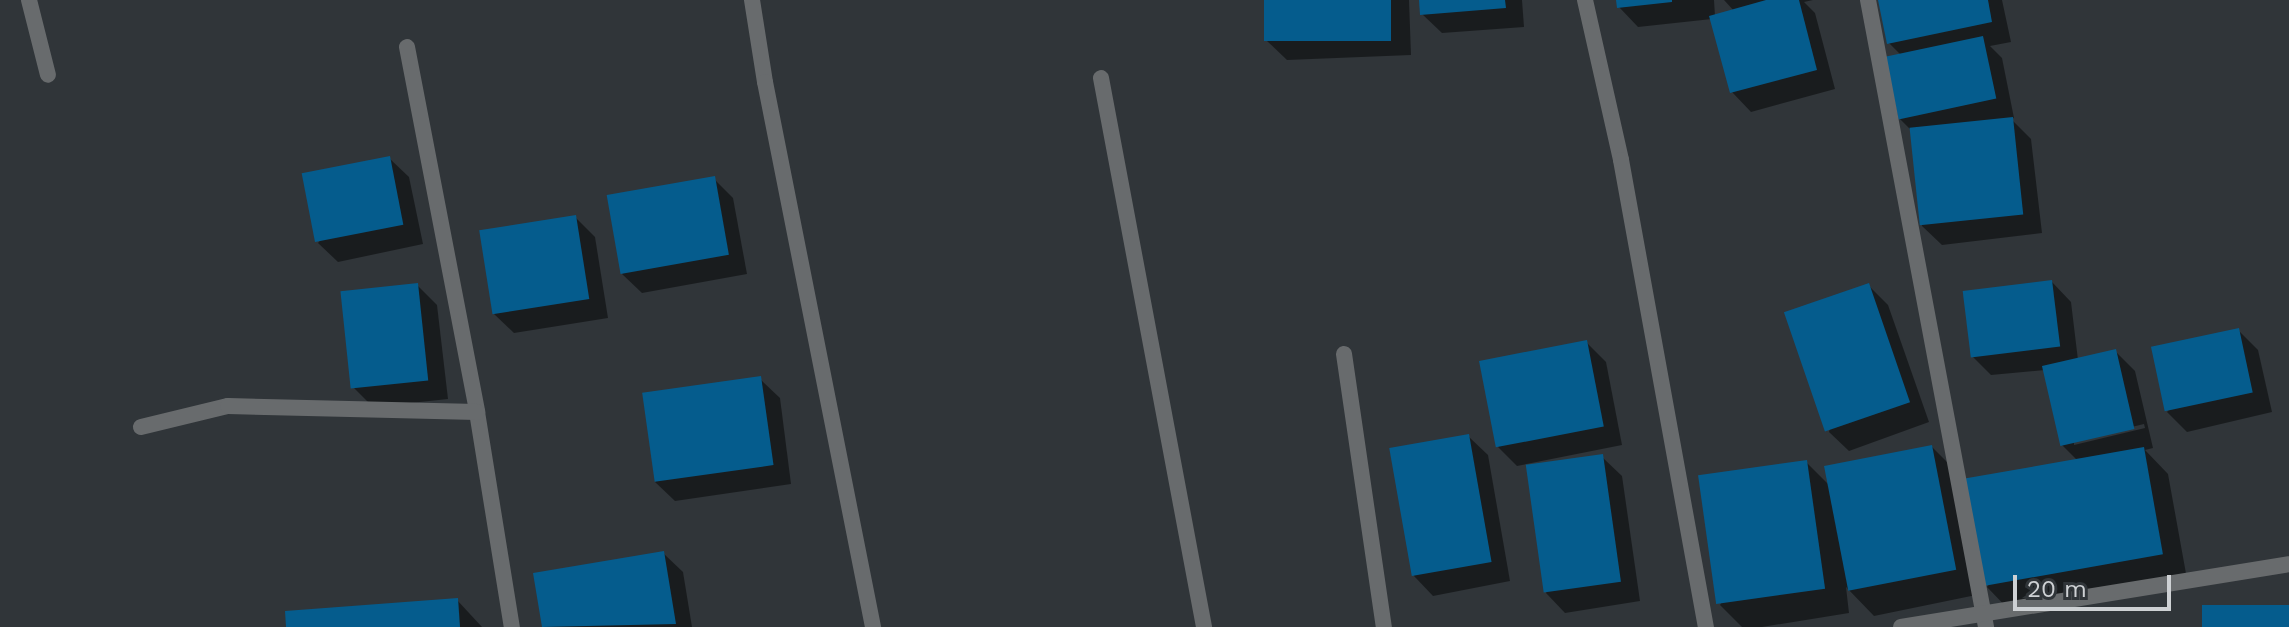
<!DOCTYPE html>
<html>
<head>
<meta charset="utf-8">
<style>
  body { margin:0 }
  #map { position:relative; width:2289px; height:627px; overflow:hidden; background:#303539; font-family:"Work Sans",sans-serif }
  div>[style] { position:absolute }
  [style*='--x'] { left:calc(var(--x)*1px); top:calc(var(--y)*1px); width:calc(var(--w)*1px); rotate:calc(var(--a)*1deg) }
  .shadow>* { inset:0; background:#0007 }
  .building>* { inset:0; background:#055c8d; transform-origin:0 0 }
  .minor>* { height:16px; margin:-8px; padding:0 8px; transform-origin:8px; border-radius:8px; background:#686b6d }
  span { translate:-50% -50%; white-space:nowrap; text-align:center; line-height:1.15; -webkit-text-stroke:8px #303539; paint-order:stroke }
  .scale { position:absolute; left:2013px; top:575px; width:158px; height:36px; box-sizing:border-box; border:4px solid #ced1d4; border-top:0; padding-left:10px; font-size:24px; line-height:28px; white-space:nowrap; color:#ced1d4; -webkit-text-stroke:6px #303539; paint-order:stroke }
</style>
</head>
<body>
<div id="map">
  <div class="shadow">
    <div style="clip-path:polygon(1266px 0,1409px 0,1411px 55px,1287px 60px,1267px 41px)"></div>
    <div style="clip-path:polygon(1421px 0,1522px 0,1524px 27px,1442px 33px,1422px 14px)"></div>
    <div style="clip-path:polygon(1618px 0,1714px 0,1715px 16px,1734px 11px,1724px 0,1813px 0,1804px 2px,1815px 13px,1835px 89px,1751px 112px,1732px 92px,1712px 19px,1638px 27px,1619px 7px)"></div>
    <div style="clip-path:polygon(1880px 0,2002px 0,2011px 42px,1990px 46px,2002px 58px,2014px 118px,2011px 119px,2031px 139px,2042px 233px,1942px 245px,1922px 226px,1912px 131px,1899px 118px,1901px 55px,1889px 43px)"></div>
    <div style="clip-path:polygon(389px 158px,409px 177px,423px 244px,338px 262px,318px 243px)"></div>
    <div style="clip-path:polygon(714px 179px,733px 198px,747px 274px,642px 293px,622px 274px)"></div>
    <div style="clip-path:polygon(575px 217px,595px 237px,608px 318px,514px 333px,494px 314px)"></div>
    <div style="clip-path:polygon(evenodd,2052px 282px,2071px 302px,2078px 360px,2115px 351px,2135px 371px,2153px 448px,2145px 450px,2168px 474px,2187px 579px,2011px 612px,1987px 587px,2078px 461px,2062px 445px,2045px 370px,1991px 375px,1972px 356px,2052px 282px,2144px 424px,2145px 428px,2074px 445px,2074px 441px,2144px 424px)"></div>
    <div style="clip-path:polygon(417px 285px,437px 305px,448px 399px,373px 407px,354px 388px)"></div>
    <div style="clip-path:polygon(1869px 286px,1888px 305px,1929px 422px,1849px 451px,1829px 432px)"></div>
    <div style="clip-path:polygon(2238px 330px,2258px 350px,2272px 412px,2187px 432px,2167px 412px)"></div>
    <div style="clip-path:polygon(1586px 342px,1606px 362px,1622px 445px,1517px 466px,1498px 447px)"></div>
    <div style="clip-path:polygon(760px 379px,780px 398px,791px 484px,675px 501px,655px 482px)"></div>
    <div style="clip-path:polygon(1468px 436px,1488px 455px,1510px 581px,1433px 596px,1414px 576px)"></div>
    <div style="clip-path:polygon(1932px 447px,1957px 472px,1981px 594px,1874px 616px,1846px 587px,1849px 613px,1762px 627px,1742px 627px,1720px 605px,1806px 462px,1829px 485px)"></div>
    <div style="clip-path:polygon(1602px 457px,1622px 476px,1640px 601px,1565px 613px,1546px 593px)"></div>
    <div style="clip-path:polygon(663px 553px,683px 572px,692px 627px,544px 627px,535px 575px)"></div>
    <div style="clip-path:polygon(457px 600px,482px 627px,288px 627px)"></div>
  </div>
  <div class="building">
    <div style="left:1264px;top:0;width:127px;height:41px"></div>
    <div style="clip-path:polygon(1419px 0,1505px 0,1506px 8px,1420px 15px)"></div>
    <div style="clip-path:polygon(1616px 0,1672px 0,1672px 2px,1617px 8px)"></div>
    <div style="clip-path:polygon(1766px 0,1799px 0,1817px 70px,1730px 93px,1709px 16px)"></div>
    <div style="clip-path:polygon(1878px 0,1988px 0,1992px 22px,1887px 44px)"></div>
    <div style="left:1983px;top:36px;width:64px;height:100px;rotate:78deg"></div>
    <div style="left:2013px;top:117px;width:98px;height:104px;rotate:84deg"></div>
    <div style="left:390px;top:156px;width:70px;height:90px;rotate:79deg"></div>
    <div style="left:715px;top:176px;width:80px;height:110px;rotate:80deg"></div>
    <div style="left:576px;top:215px;width:85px;height:98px;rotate:81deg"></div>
    <div style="left:2052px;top:280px;width:67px;height:90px;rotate:83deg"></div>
    <div style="left:418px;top:283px;width:98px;height:78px;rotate:84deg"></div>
    <div style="left:1869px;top:283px;width:126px;height:90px;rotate:71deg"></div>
    <div style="left:2239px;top:328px;width:66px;height:90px;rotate:78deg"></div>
    <div style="left:1587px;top:340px;width:88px;height:110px;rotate:79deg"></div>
    <div style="left:2116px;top:349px;width:82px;height:76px;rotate:77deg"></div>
    <div style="left:761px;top:376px;width:90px;height:120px;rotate:82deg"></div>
    <div style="left:1469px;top:434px;width:130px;height:81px;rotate:80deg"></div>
    <div style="left:1932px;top:445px;width:127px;height:110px;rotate:79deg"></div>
    <div style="left:2144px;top:447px;width:109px;height:182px;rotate:80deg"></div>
    <div style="left:1603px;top:454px;width:129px;height:78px;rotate:82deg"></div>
    <div style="left:1807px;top:460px;width:130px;height:110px;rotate:82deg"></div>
    <div style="clip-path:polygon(664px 551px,676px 624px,542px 627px,533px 573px)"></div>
    <div style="clip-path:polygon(458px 598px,460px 627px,286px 627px,285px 611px)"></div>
    <div style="left:2202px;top:605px;width:87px;height:22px"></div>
  </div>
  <div class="minor">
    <div style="--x:29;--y:0;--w:77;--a:75.8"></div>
    <div style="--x:752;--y:0;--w:83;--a:81"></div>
    <div style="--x:765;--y:82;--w:556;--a:78.79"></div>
    <div style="--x:1585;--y:0;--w:164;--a:77.3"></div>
    <div style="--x:1621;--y:160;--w:475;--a:79.7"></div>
    <div style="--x:1868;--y:0;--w:638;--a:79.34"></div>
    <div style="--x:407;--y:47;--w:372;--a:79.1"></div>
    <div style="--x:477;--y:412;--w:218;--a:80.8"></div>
    <div style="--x:1101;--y:78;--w:559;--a:79.37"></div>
    <div style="--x:1344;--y:354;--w:276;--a:81.7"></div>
    <div style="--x:141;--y:427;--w:89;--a:-13.6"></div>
    <div style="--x:228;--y:406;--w:249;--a:1.4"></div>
    <div style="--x:1901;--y:627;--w:393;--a:-9.2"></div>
  </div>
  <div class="scale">20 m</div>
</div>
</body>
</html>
